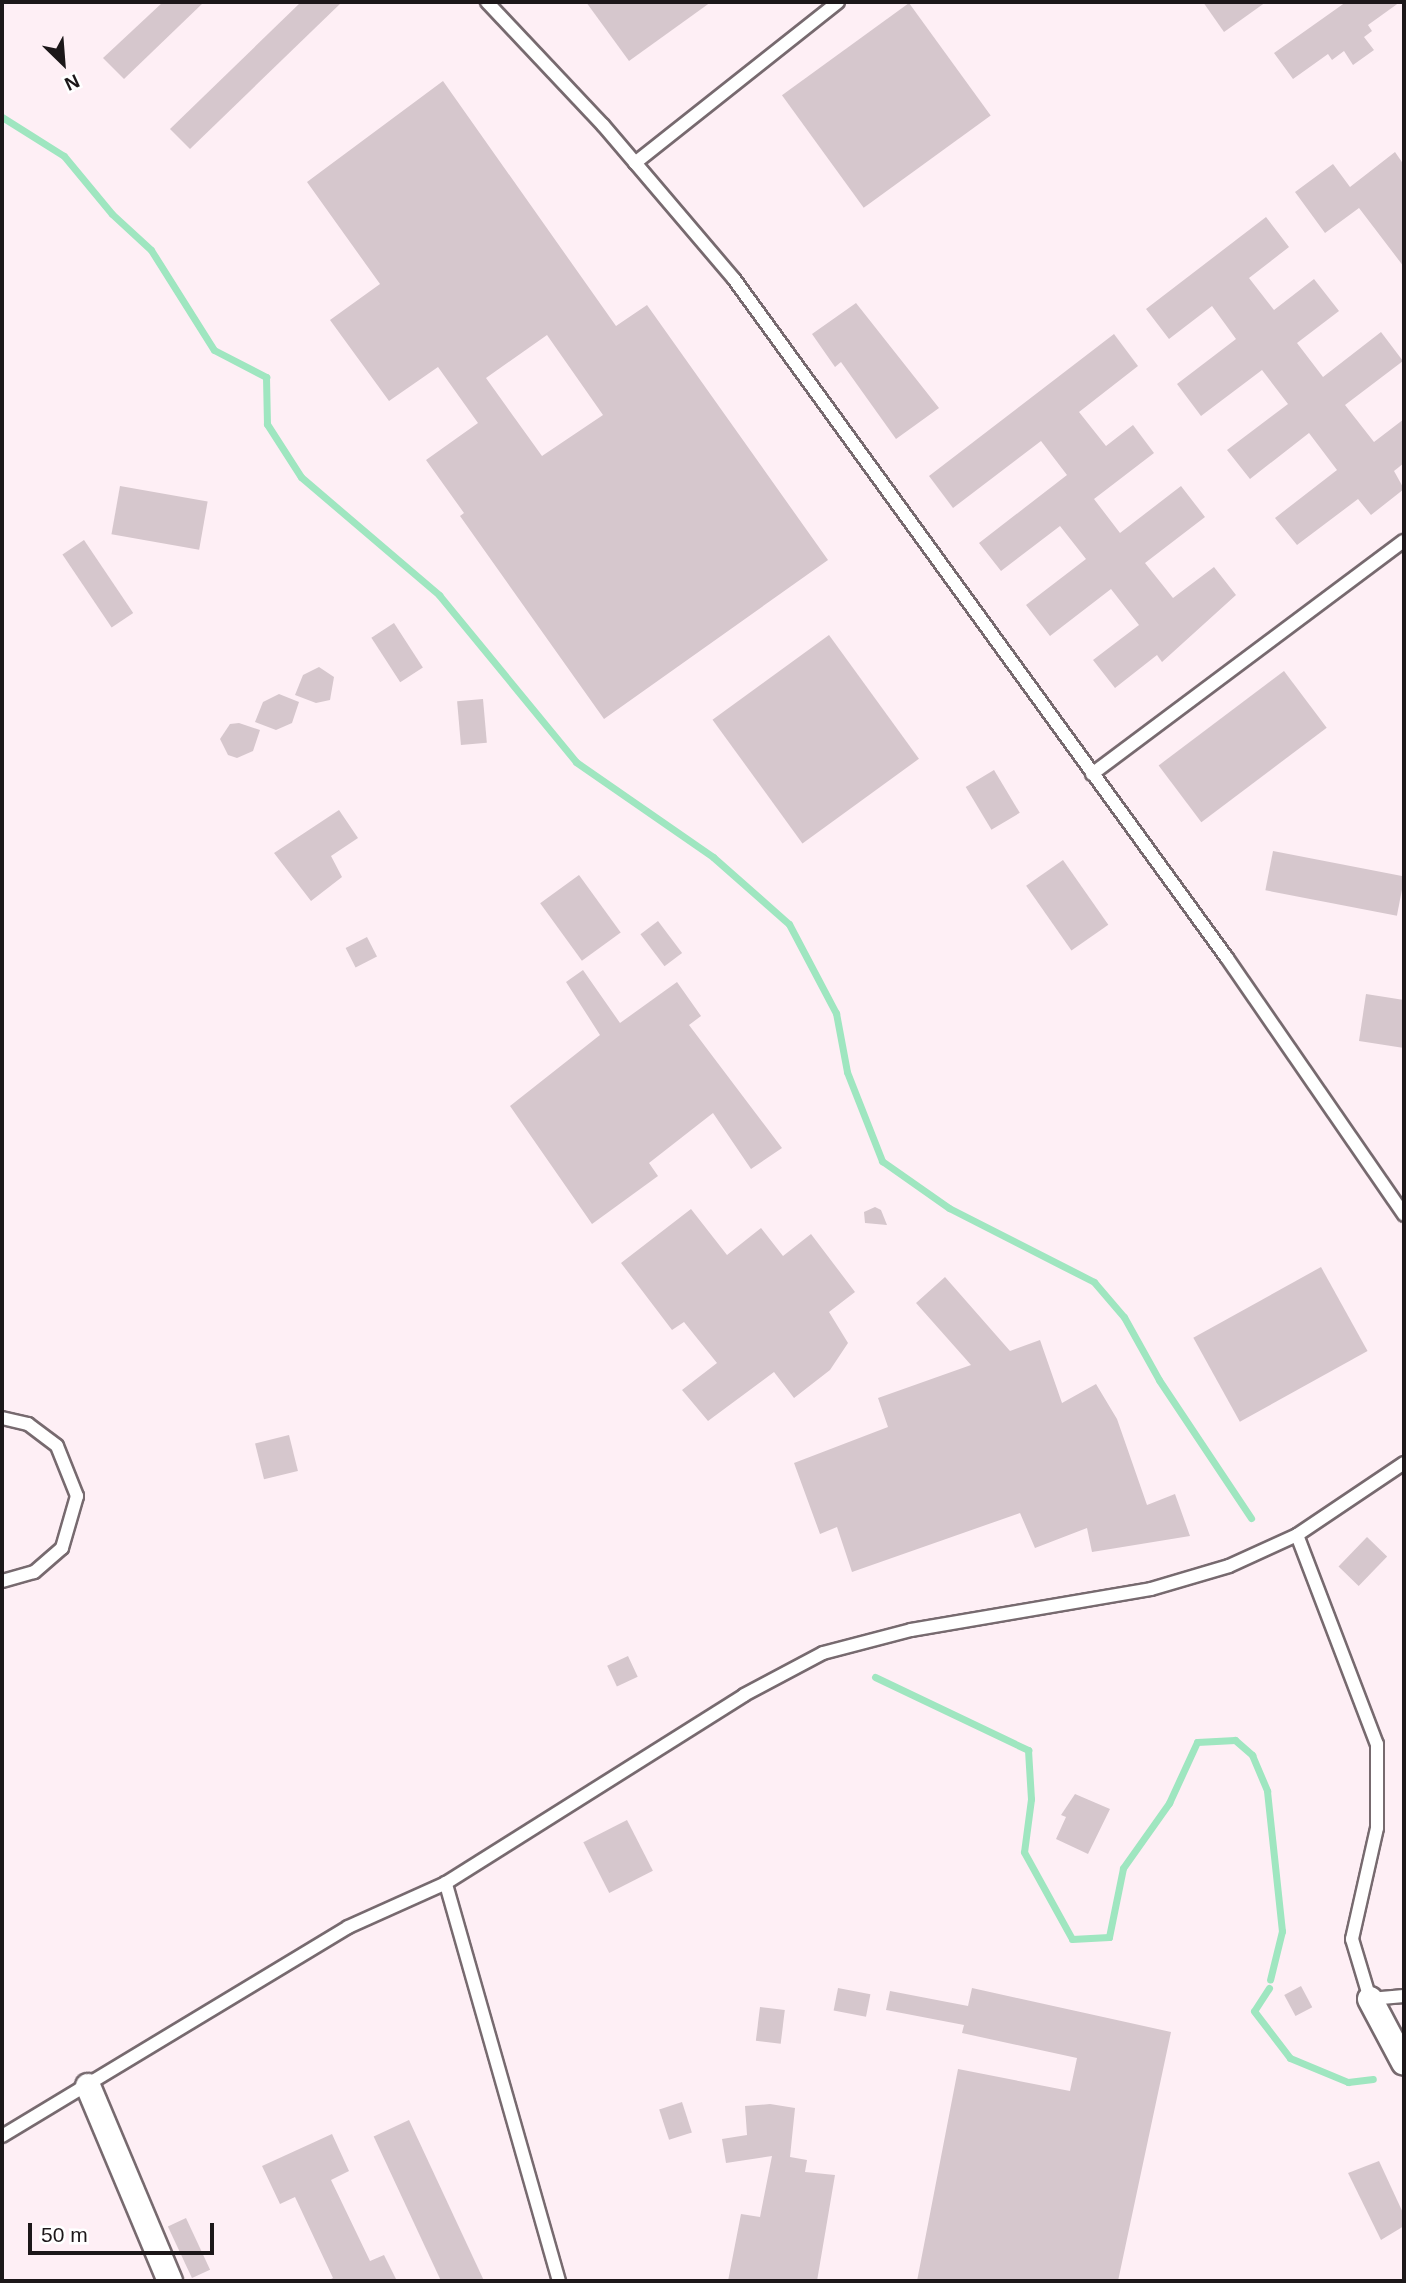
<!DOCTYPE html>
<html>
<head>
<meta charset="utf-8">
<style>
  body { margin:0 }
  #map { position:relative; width:1406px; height:2283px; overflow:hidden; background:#feeff5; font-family:Helvetica,sans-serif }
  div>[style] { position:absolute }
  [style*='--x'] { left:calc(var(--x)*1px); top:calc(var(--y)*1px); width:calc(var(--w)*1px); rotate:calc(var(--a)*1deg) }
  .stream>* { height:7px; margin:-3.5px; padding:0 3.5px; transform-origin:3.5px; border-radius:3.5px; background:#9fe6c0 }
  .building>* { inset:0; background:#d6c7cd; transform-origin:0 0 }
  .roads { filter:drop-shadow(2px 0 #776a6f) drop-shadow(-2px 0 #776a6f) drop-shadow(0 2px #776a6f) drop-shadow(0 -2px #776a6f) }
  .lane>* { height:12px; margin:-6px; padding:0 6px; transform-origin:6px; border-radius:6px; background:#fff }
  .street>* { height:24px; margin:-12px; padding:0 12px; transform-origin:12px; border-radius:12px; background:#fff }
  span { translate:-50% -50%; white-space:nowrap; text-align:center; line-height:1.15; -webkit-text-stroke:6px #fff; paint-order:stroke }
  .frame { position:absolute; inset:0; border:4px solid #1c1719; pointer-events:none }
  .north { position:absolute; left:28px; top:28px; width:70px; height:70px; -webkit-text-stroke:5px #fff; paint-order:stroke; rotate:155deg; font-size:19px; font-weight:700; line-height:28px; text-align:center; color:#1c1719 }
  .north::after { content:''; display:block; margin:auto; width:24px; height:32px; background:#1c1719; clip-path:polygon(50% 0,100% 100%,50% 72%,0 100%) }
  .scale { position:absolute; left:28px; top:2223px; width:186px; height:32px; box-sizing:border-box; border:4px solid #1c1719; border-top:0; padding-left:9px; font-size:21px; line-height:24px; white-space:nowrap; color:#1c1719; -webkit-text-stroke:5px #fff; paint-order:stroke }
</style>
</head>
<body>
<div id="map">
  <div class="stream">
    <div style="--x:2;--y:117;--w:73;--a:32.2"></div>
    <div style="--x:64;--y:156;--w:75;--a:50.4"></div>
    <div style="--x:112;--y:214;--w:53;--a:42.7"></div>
    <div style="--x:151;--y:250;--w:118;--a:57.8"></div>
    <div style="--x:214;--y:350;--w:59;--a:27.4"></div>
    <div style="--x:266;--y:377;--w:47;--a:88.8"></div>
    <div style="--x:267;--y:424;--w:63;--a:57.3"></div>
    <div style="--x:301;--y:477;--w:182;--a:40.5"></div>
    <div style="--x:439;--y:595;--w:216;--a:50.6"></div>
    <div style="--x:576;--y:762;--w:167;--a:34.7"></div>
    <div style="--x:713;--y:857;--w:101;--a:41.4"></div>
    <div style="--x:789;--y:924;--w:101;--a:62.2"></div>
    <div style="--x:836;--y:1013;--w:60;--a:79.4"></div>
    <div style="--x:847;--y:1072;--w:96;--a:68.5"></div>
    <div style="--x:882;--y:1161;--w:82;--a:35"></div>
    <div style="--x:949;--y:1208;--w:163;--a:27"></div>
    <div style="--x:1094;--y:1282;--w:46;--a:49.4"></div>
    <div style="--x:1124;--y:1317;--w:72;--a:60.9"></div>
    <div style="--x:1159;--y:1380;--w:166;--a:56.3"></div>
    <div style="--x:875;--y:1677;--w:170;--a:25.5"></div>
    <div style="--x:1028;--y:1750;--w:49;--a:86.5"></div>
    <div style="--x:1031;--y:1799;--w:53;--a:97.5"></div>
    <div style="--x:1024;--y:1852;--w:99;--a:61.1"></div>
    <div style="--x:1072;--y:1939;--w:37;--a:-3"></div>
    <div style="--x:1109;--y:1937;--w:70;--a:-78.5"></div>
    <div style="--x:1123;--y:1868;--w:80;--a:-54.7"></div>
    <div style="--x:1169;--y:1803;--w:67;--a:-65.3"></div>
    <div style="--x:1197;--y:1742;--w:38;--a:-3"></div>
    <div style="--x:1235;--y:1740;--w:23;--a:41"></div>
    <div style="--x:1252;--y:1755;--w:39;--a:67"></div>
    <div style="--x:1267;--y:1791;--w:141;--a:83.9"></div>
    <div style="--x:1282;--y:1931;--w:50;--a:103.8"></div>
    <div style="--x:1269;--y:1988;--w:27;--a:123"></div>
    <div style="--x:1254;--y:2011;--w:59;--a:52.5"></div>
    <div style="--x:1290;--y:2058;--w:63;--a:22.5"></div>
    <div style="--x:1348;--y:2082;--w:25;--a:-7"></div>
  </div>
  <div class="building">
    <div style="clip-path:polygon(163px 2px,204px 2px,124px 79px,103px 58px)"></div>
    <div style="clip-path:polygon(301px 2px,342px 2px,190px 149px,170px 129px)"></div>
    <div style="clip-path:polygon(586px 2px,711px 2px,629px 61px)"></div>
    <div style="clip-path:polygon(1203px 2px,1266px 2px,1224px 32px)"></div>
    <div style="clip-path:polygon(1346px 2px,1400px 2px,1368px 25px,1372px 31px,1364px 37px,1374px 50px,1353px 65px,1344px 51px,1332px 60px,1328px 54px,1293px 79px,1274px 53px)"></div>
    <div style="left:909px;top:3px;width:139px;height:157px;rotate:54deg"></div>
    <div style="clip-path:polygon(evenodd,443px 81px,616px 326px,647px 305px,828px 560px,604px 719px,460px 516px,464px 513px,426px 460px,478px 423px,438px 367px,389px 401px,330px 320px,380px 284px,307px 182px,443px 81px,547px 335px,603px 415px,542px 456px,486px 378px,547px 335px)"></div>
    <div style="clip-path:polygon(1395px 152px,1404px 165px,1404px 267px,1359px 208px,1325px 233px,1295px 192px,1333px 164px,1350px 187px)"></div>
    <div style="clip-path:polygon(1266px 217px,1289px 247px,1249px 278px,1274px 310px,1314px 279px,1339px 311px,1297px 343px,1323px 377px,1381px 332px,1403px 361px,1345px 405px,1374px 442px,1404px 419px,1404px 463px,1394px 471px,1404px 489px,1371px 515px,1358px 499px,1297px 545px,1275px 518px,1337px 470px,1309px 433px,1250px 479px,1227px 450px,1288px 404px,1262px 370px,1201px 416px,1177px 384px,1236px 339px,1212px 306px,1169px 339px,1146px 309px)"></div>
    <div style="clip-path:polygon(856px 303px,939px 408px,896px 439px,841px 362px,835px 367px,812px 334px)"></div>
    <div style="clip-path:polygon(1114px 334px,1138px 366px,1079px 412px,1106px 446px,1133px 425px,1154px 453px,1094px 499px,1120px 533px,1181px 486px,1205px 517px,1145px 563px,1173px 598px,1214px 567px,1236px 595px,1162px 662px,1157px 655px,1115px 688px,1093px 660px,1139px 625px,1111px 589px,1050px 636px,1026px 605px,1086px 559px,1060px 526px,1001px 571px,979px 543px,1067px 475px,1041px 441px,953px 508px,929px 476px)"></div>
    <div style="left:120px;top:486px;width:89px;height:49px;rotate:10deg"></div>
    <div style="left:84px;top:540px;width:88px;height:26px;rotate:56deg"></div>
    <div style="left:394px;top:623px;width:53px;height:27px;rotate:57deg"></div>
    <div style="left:829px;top:635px;width:153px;height:144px;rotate:54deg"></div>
    <div style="clip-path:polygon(319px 667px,334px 677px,330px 700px,316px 703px,295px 695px,303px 675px)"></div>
    <div style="left:1284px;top:671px;width:71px;height:157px;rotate:53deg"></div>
    <div style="clip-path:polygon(279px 694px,299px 702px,292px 723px,276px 730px,255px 722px,263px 702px)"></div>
    <div style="left:483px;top:699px;width:44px;height:26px;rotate:85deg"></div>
    <div style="clip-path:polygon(239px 723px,260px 730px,253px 751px,237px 758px,228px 755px,220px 739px,230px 724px)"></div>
    <div style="left:994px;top:770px;width:50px;height:33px;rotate:59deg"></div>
    <div style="clip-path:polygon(339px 810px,358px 838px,331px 856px,342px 877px,311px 901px,274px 853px)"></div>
    <div style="left:1273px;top:851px;width:134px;height:40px;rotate:11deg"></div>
    <div style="left:1063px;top:860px;width:79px;height:45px;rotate:55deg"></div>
    <div style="left:579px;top:875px;width:71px;height:48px;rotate:54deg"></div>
    <div style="left:658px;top:921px;width:40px;height:22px;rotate:53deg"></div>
    <div style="left:367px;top:937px;width:22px;height:24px;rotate:63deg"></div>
    <div style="clip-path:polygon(583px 970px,620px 1023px,677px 982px,701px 1016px,689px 1025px,782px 1148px,751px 1169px,713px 1113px,649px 1163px,658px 1176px,592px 1224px,510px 1106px,600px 1035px,566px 982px)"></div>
    <div style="clip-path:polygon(1366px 994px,1404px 1000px,1404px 1048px,1359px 1041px)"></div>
    <div style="clip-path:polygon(875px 1207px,881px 1210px,887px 1225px,865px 1223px,864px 1212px)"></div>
    <div style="clip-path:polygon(691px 1209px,727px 1255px,761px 1228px,783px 1256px,811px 1234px,855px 1292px,829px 1312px,848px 1343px,830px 1370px,794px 1398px,774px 1372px,708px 1421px,682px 1390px,717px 1363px,684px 1322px,672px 1330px,621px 1263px)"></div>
    <div style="left:1321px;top:1267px;width:96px;height:146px;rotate:61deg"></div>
    <div style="clip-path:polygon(945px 1277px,1010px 1351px,1040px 1340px,1062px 1403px,1096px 1384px,1117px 1419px,1147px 1505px,1175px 1494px,1190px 1536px,1092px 1552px,1087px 1528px,1035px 1548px,1020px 1513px,852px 1572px,837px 1527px,820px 1534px,794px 1463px,888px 1427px,878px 1398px,971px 1365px,916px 1303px)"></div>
    <div style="left:289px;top:1435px;width:37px;height:35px;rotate:76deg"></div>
    <div style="left:1367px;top:1537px;width:28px;height:41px;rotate:44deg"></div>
    <div style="left:628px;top:1656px;width:23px;height:23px;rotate:65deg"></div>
    <div style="clip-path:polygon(1075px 1794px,1110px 1809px,1088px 1854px,1056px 1839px,1066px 1817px,1061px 1815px)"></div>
    <div style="left:627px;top:1820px;width:57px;height:49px;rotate:63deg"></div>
    <div style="left:1301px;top:1986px;width:24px;height:19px;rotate:62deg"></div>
    <div style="left:838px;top:1988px;width:33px;height:23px;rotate:11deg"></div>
    <div style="clip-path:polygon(972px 1988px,1171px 2032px,1118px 2281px,917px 2281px,958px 2069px,1070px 2091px,1077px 2058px,962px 2033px,964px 2025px,886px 2010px,890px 1991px,968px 2006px)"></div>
    <div style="left:760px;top:2007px;width:25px;height:34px;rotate:7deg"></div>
    <div style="left:682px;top:2102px;width:32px;height:24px;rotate:72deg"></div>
    <div style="clip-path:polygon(770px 2104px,795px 2108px,790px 2157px,807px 2160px,805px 2172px,835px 2175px,817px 2281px,728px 2281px,741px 2214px,760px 2217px,772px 2156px,726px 2163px,722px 2139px,747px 2135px,745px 2106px)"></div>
    <div style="left:409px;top:2120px;width:178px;height:39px;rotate:65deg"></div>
    <div style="clip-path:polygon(332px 2134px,349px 2171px,331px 2180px,370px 2261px,384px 2255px,397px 2281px,327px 2281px,333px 2278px,295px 2197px,280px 2204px,262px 2166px)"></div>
    <div style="clip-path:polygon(1379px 2161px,1404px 2215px,1404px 2226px,1381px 2240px,1348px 2173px)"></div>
    <div style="left:186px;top:2218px;width:57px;height:20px;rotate:65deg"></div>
  </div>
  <div class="roads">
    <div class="lane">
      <div style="--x:487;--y:2;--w:169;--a:46.7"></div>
      <div style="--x:603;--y:125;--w:202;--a:49.6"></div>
      <div style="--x:734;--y:279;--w:839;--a:54.02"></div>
      <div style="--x:1227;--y:958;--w:312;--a:55.4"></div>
      <div style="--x:635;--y:163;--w:259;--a:-38.4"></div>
      <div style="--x:1092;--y:774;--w:389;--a:-36.8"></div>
      <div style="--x:2;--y:1418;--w:27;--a:13"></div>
      <div style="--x:28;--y:1424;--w:36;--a:37"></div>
      <div style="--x:57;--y:1446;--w:54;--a:68.2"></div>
      <div style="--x:77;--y:1496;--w:54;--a:106.1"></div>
      <div style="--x:62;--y:1548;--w:37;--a:139"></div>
      <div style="--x:34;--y:1572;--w:33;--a:164"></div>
      <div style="--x:1297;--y:1535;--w:224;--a:69.1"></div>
      <div style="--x:1377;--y:1744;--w:84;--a:90"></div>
      <div style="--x:1377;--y:1828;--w:114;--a:102.7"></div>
      <div style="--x:1352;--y:1939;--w:63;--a:73.3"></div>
      <div style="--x:1370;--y:1999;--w:34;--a:-5"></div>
      <div style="--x:2;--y:2136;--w:404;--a:-31.1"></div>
      <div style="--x:348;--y:1927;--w:107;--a:-24.2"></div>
      <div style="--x:559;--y:2281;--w:414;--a:-105.9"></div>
      <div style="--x:446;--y:1883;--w:352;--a:-32.2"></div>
      <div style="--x:744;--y:1695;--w:89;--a:-28"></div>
      <div style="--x:823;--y:1653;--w:91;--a:-14.6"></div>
      <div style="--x:911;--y:1630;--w:243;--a:-9.7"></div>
      <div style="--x:1151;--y:1589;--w:81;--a:-16.4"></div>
      <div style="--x:1229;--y:1566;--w:75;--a:-24.5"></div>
      <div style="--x:1297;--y:1535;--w:129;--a:-33.9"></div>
    </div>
    <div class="street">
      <div style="--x:1370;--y:1999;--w:72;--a:62"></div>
      <div style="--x:88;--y:2086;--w:212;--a:67.2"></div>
    </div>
  </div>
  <div class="frame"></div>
  <div class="north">N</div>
  <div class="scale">50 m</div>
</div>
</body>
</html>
